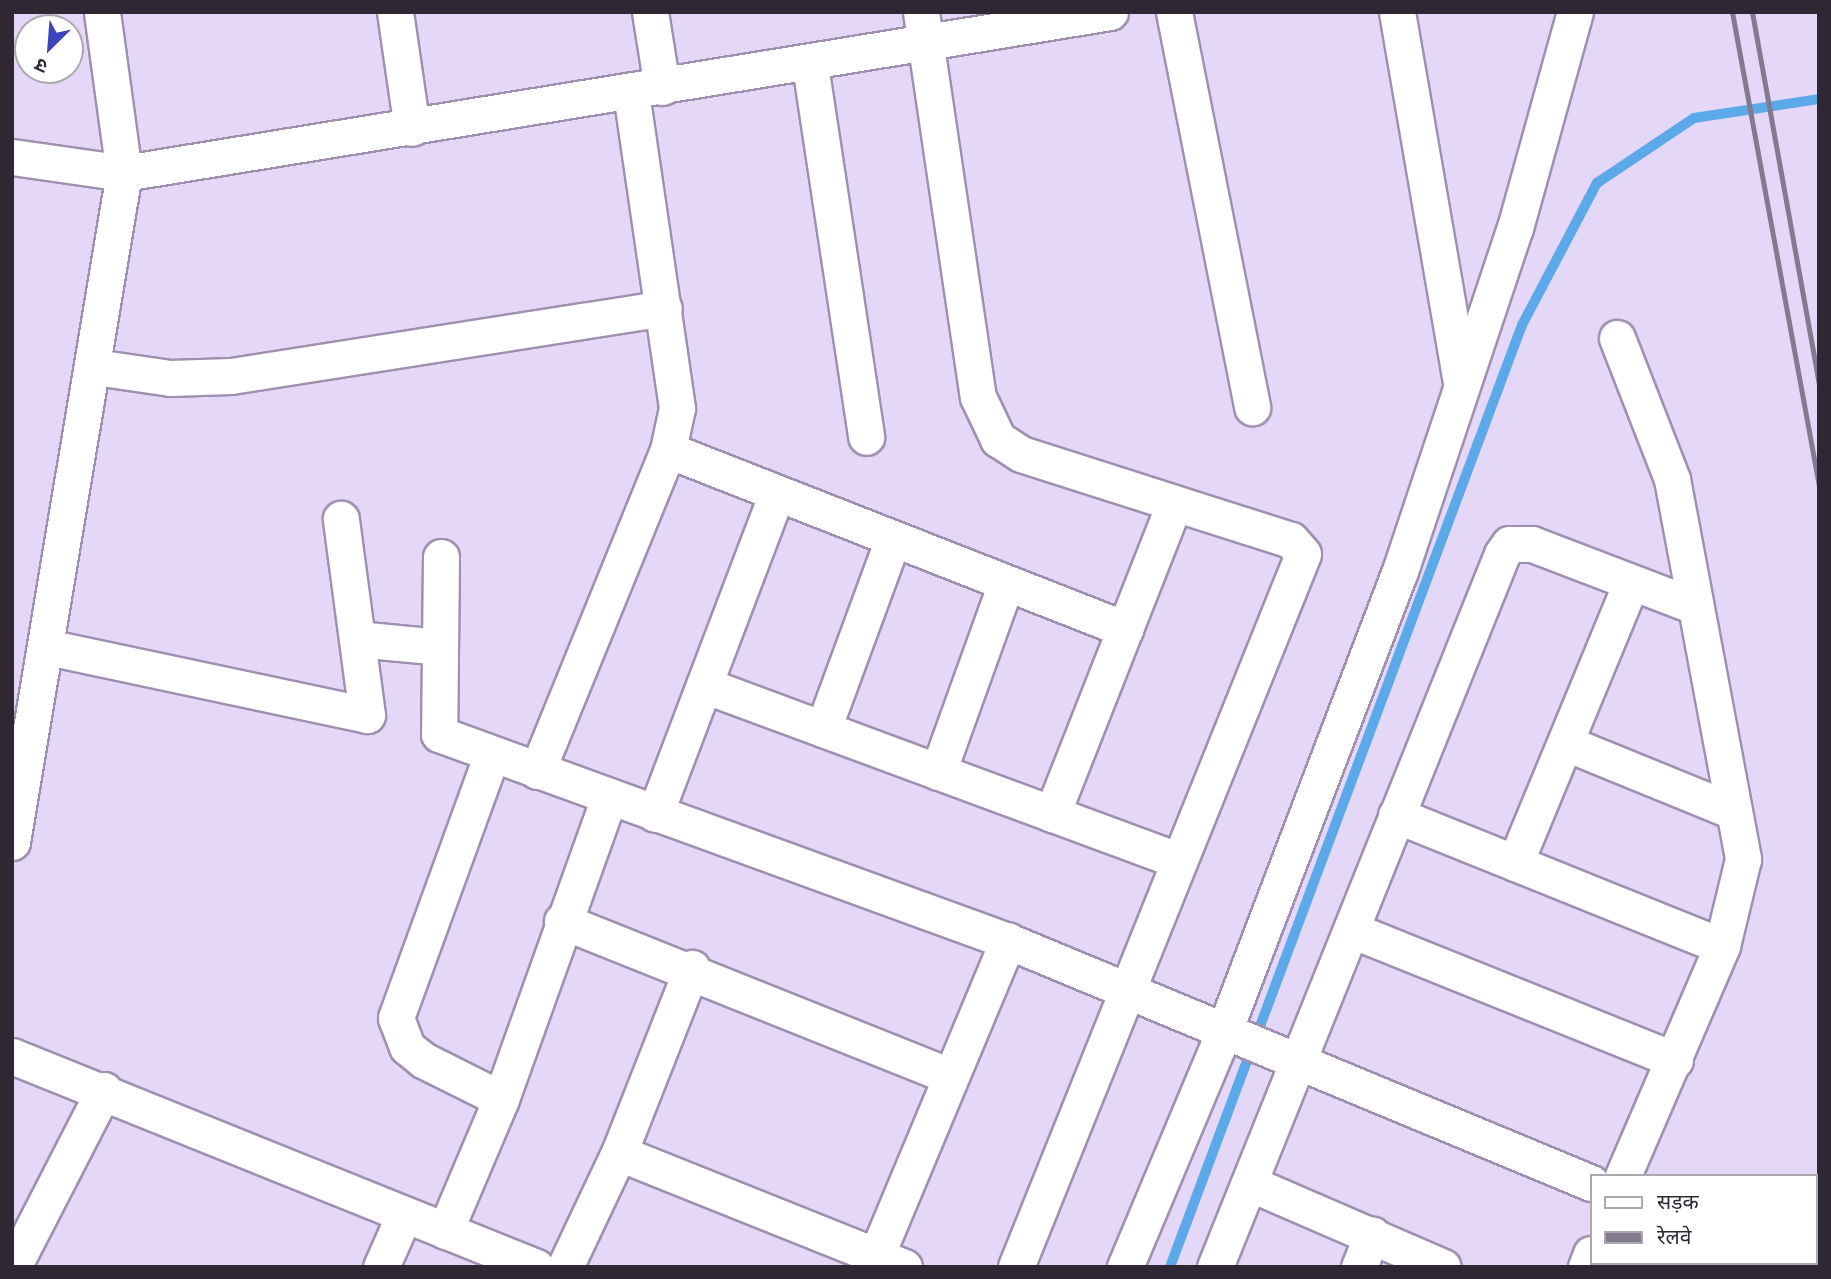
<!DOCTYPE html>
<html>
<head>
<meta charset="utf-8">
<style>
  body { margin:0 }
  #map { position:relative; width:1831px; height:1279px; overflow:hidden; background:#e5d7f7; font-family:"PT Serif","Noto Sans Devanagari",serif }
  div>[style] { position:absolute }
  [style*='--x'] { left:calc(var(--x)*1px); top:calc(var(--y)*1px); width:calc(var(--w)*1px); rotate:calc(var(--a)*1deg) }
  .stream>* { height:10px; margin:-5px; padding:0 5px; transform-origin:5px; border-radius:5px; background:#5ba9e8 }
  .roads { filter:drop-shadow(2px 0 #9e90ae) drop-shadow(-2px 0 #9e90ae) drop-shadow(0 2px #9e90ae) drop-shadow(0 -2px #9e90ae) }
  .minor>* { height:35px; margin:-17.5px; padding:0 17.5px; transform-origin:17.5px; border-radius:17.5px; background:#fff }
  .rail>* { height:5px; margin:-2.5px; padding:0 2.5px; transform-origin:2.5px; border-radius:2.5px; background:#847a8f }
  span { translate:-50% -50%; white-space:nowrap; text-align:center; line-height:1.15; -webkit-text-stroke:6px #fff; paint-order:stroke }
  .frame { position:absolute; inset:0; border:14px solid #2e2834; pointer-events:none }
  .legend { position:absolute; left:1590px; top:1174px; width:228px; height:91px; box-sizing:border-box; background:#fff; border:2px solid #aba9ae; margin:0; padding:9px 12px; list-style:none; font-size:21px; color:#2e2834 }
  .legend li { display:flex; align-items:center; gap:14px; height:35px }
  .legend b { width:35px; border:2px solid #aba9ae }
  .north { position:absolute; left:14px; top:14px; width:70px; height:70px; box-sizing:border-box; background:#fff; border:2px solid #aba9ae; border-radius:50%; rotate:205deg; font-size:19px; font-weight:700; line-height:28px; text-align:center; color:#2e2834 }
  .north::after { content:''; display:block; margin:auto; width:24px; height:32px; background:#3d43b8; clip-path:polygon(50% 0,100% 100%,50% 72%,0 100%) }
</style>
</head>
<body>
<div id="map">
  <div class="stream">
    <div style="--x:1170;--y:1267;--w:1006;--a:-69.51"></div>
    <div style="--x:1522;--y:325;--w:161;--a:-62.2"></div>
    <div style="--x:1597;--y:183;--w:117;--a:-33.8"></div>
    <div style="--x:1694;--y:118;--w:126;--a:-8.6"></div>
  </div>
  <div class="roads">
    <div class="minor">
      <div style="--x:395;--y:12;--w:117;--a:81.7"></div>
      <div style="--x:650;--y:12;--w:76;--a:80.9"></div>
      <div style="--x:921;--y:12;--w:389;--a:81.6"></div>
      <div style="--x:978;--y:397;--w:47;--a:64.5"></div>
      <div style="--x:998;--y:439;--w:27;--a:33"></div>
      <div style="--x:1021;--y:454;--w:283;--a:17.7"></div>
      <div style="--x:1291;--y:540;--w:18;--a:49"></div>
      <div style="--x:1303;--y:554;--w:769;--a:111.93"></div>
      <div style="--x:1174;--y:12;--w:403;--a:78.8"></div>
      <div style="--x:1397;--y:12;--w:375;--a:80.2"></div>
      <div style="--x:810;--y:65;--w:376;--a:81.4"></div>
      <div style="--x:12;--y:157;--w:113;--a:8.1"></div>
      <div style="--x:124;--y:173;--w:999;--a:-9.27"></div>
      <div style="--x:1617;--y:338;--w:151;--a:68.7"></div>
      <div style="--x:1672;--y:479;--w:387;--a:79.4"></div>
      <div style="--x:1743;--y:859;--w:89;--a:103.6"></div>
      <div style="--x:1722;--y:946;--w:250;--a:113.3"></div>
      <div style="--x:95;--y:367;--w:76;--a:8.3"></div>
      <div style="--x:170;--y:378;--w:61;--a:-1.9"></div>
      <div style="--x:231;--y:376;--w:438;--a:-8.9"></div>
      <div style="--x:668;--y:450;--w:491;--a:21.4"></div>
      <div style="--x:441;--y:557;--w:177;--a:90.6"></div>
      <div style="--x:439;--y:734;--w:605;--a:19.99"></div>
      <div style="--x:1008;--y:941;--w:631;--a:22.54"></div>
      <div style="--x:357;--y:639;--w:83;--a:5.5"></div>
      <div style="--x:47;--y:647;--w:327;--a:12"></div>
      <div style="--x:367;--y:715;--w:198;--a:-97.6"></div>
      <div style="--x:704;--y:685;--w:504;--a:20.3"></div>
      <div style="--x:823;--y:729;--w:202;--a:-69.8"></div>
      <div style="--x:1566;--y:743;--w:180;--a:22.2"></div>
      <div style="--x:492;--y:754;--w:281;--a:110"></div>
      <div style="--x:396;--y:1018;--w:31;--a:69"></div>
      <div style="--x:407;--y:1047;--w:21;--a:39"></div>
      <div style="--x:423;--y:1060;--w:87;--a:26.6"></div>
      <div style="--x:537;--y:771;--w:347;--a:-67.8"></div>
      <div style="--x:668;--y:450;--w:43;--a:-77.9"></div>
      <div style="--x:677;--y:408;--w:318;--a:-98.3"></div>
      <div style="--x:938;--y:772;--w:201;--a:-70.2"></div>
      <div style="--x:655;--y:814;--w:343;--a:-69.2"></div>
      <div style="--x:1052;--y:814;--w:332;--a:-68.5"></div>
      <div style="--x:1396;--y:815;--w:351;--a:21.9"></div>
      <div style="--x:12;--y:842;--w:678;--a:-80.5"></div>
      <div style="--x:124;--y:173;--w:162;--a:-97.8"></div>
      <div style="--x:1515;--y:863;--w:303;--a:-67.5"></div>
      <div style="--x:562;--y:921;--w:417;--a:21.8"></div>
      <div style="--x:1354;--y:931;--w:346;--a:21.9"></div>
      <div style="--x:12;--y:1056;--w:565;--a:21.93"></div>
      <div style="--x:619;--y:1153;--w:307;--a:21.8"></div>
      <div style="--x:1249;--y:1183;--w:211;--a:23.4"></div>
      <div style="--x:445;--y:1231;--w:143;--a:-67"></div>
      <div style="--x:501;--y:1099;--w:321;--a:-70.3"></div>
      <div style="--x:876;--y:1256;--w:342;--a:-67.3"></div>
      <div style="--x:13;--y:1267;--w:199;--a:-62.8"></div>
      <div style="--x:381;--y:1267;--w:57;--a:-66.1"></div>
      <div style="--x:565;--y:1267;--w:126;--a:-64.7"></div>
      <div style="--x:619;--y:1153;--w:199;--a:-68.5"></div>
      <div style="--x:1125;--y:1267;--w:258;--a:-67.2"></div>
      <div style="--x:1225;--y:1029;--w:490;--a:-69.1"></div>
      <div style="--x:1400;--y:571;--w:362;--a:-71.5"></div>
      <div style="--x:1515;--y:228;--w:224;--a:-74.5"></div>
      <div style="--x:1215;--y:1267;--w:769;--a:-68.07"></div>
      <div style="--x:1502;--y:554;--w:12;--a:-55"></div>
      <div style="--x:1509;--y:544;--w:23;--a:0"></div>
      <div style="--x:1532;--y:544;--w:171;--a:20.9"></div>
      <div style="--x:1359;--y:1267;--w:35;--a:-68"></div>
      <div style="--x:1586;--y:1267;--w:14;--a:-69"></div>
    </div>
  </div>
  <div class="rail">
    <div style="--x:1732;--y:12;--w:482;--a:79.6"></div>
    <div style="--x:1752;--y:12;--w:380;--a:79.8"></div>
  </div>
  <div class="frame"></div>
  <ul class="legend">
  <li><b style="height:9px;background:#fff"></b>सड़क</li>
  <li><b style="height:9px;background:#847a8f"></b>रेलवे</li>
  </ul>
  <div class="north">उ</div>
</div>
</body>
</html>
